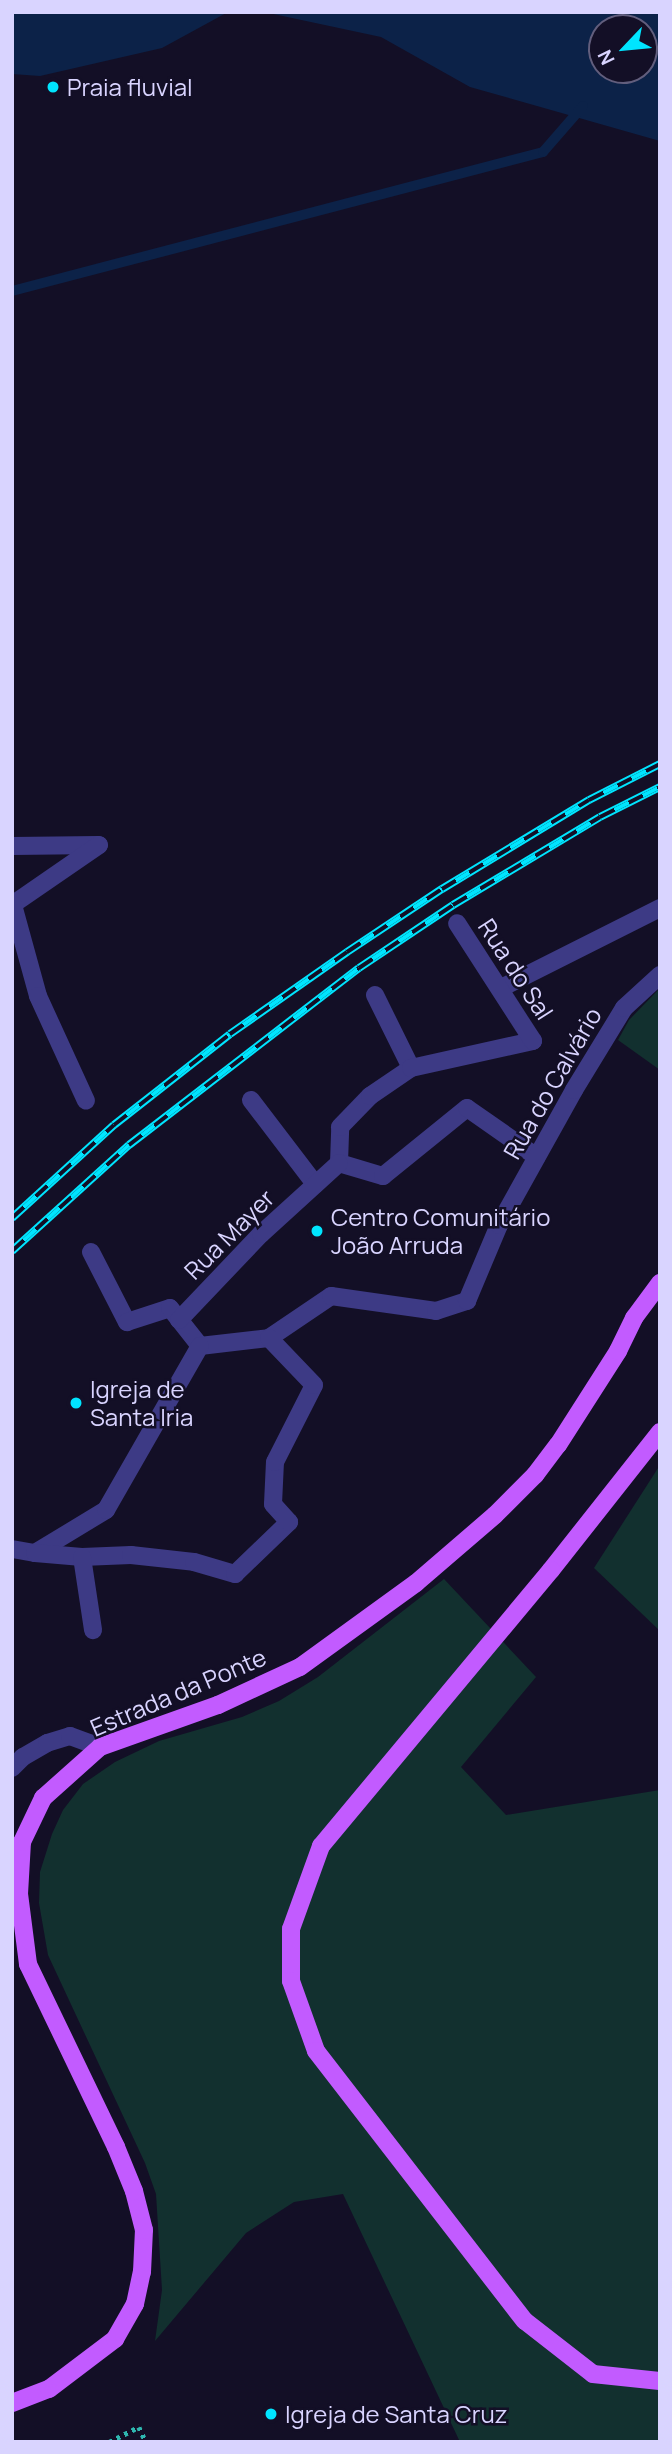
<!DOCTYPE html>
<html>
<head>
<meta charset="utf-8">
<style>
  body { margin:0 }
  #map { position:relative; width:672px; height:2454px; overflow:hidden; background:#130f26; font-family:Manrope,sans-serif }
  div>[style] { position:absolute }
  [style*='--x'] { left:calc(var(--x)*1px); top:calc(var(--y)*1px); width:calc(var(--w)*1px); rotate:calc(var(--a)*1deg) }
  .green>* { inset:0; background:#12302f }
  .water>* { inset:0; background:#0c2248 }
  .stream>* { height:10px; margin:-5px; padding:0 5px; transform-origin:5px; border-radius:5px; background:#0c2248 }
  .path>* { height:4.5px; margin-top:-2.25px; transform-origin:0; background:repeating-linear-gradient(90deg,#2fb8b0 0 3.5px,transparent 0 8.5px) }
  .minor>* { height:18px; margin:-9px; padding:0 9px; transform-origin:9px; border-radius:9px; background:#3d3a85 }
  .major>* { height:18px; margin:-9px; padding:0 9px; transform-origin:9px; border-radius:9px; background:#c25bff }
  .rail>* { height:8px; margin-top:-4px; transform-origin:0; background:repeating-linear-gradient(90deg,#130f26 0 16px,#00e5ff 0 32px); box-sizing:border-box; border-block:2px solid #00e5ff }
  .dots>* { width:19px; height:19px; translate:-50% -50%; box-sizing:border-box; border:4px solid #130f26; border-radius:50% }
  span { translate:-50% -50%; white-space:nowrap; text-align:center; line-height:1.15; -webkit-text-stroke:5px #130f26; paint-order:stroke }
  .poi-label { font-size:24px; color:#d9d4ff }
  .left { translate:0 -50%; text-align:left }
  .street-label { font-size:24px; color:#d9d4ff }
  .frame { position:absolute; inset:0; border:14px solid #d9d4ff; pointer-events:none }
  .north { position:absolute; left:588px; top:14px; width:70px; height:70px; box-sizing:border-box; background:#130f26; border:2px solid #625e7d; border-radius:50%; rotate:244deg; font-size:19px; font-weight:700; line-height:28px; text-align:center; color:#d9d4ff }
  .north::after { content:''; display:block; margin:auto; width:24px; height:32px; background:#00e5ff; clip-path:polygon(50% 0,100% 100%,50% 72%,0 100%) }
</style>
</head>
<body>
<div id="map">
  <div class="green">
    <div style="clip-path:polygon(660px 988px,660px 1070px,618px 1040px,629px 1020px)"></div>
    <div style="clip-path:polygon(660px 1465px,660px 1631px,594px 1568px)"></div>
    <div style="clip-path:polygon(444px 1579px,536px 1677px,461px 1767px,506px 1815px,660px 1790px,660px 2442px,460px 2442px,343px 2194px,294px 2202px,246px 2233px,155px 2341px,162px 2290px,156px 2194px,145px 2163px,48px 1955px,39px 1903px,40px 1872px,52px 1834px,63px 1810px,83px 1784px,115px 1762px,159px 1741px,242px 1717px,279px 1701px,318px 1677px)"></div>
  </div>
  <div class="water">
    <div style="clip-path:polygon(12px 12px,228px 12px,162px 48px,40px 76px,12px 74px)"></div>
    <div style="clip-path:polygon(evenodd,264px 12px,660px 12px,660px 141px,470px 87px,381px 37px,264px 12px,602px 28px,644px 28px,644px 70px,602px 70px,602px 28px)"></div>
  </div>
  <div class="stream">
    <div style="--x:12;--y:291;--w:549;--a:-14.67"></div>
    <div style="--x:543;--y:152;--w:61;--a:-49"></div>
  </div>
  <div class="path">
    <div style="--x:109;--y:2442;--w:34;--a:-27"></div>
    <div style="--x:139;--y:2427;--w:17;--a:65"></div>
  </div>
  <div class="minor">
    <div style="--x:12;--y:846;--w:87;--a:-0.7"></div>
    <div style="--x:99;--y:845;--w:106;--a:145.4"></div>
    <div style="--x:13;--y:905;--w:94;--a:74.6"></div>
    <div style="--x:38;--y:996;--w:115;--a:65.4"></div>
    <div style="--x:501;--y:988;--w:178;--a:-26.7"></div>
    <div style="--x:375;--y:995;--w:81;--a:63.7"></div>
    <div style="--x:251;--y:1100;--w:106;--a:52.7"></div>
    <div style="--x:339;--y:1163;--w:36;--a:-88"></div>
    <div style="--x:340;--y:1127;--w:43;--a:-45.9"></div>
    <div style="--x:370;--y:1096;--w:50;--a:-34.3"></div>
    <div style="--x:411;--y:1068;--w:125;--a:-12.5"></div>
    <div style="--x:533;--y:1041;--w:140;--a:-122.8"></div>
    <div style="--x:339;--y:1163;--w:46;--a:16.5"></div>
    <div style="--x:383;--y:1176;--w:108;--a:-39"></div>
    <div style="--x:467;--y:1108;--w:85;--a:35"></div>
    <div style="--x:91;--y:1252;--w:79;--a:62.8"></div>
    <div style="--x:127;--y:1322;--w:45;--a:-18"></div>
    <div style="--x:170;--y:1308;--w:48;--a:51.7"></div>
    <div style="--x:179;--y:1320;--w:119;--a:-46.4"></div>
    <div style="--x:261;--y:1234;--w:105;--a:-42.3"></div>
    <div style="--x:200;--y:1346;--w:69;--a:-6.6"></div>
    <div style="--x:269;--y:1338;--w:75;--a:-34.1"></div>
    <div style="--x:331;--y:1296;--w:106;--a:8.1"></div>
    <div style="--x:436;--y:1311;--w:33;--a:-18"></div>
    <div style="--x:467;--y:1301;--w:82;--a:-67.2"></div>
    <div style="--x:499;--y:1225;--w:154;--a:-60.9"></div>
    <div style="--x:574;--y:1090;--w:96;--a:-58.6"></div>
    <div style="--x:624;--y:1008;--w:49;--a:-42.5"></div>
    <div style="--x:12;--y:1549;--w:23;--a:10"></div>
    <div style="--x:35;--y:1553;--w:83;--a:-31.2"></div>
    <div style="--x:106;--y:1510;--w:189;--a:-60.2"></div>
    <div style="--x:35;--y:1553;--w:47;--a:4.9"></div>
    <div style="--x:82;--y:1557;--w:49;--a:-2.3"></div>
    <div style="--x:131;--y:1555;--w:63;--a:6.3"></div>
    <div style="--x:194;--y:1562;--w:43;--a:16.3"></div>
    <div style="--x:235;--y:1574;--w:75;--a:-43.9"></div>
    <div style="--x:289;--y:1522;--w:24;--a:-132"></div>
    <div style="--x:273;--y:1504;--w:42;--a:-87.3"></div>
    <div style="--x:275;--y:1462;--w:86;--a:-63.1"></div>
    <div style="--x:314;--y:1385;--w:65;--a:-133.8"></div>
    <div style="--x:82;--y:1557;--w:74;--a:81.4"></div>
    <div style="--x:12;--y:1768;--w:16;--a:-45"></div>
    <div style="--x:23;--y:1757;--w:28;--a:-30"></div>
    <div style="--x:47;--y:1743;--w:24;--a:-17"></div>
    <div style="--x:70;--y:1736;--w:32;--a:20"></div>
  </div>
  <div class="major">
    <div style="--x:660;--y:1432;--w:176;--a:128.3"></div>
    <div style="--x:551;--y:1570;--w:359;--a:129.8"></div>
    <div style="--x:321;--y:1846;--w:88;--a:109.9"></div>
    <div style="--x:291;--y:1929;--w:52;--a:90"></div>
    <div style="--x:291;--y:1981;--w:74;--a:70.3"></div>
    <div style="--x:316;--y:2051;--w:341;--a:52.3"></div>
    <div style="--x:525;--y:2321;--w:86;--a:37.9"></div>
    <div style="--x:593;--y:2374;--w:67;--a:6"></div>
    <div style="--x:12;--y:2403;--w:40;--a:-21"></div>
    <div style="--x:49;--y:2389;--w:83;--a:-37.1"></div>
    <div style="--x:115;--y:2339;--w:40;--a:-60.3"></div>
    <div style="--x:135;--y:2304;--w:33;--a:-78"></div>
    <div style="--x:142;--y:2272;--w:42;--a:-87.3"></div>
    <div style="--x:144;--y:2230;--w:40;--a:-104.4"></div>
    <div style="--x:134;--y:2191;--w:48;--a:-112.2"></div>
    <div style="--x:116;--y:2147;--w:203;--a:-115.7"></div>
    <div style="--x:28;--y:1964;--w:71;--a:-97.3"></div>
    <div style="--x:19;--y:1894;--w:52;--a:-86.7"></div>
    <div style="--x:22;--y:1842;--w:49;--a:-64.5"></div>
    <div style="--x:43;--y:1798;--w:76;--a:-41.8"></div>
    <div style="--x:100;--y:1747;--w:125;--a:-19.6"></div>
    <div style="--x:218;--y:1705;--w:90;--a:-24.9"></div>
    <div style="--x:300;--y:1667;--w:143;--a:-35.9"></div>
    <div style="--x:416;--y:1583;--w:104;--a:-40.7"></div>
    <div style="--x:495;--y:1515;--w:57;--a:-45"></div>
    <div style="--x:535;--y:1475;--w:38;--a:-53"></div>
    <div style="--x:558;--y:1445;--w:112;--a:-57.4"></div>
    <div style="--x:618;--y:1351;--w:37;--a:-64"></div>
    <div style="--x:634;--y:1318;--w:44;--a:-53.4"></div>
  </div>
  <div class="rail">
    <div style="--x:12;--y:1218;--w:138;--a:-42.4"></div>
    <div style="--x:114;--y:1125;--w:147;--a:-38.1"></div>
    <div style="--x:230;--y:1034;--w:143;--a:-35"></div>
    <div style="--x:347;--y:952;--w:114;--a:-33.6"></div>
    <div style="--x:442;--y:889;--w:172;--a:-31.2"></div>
    <div style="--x:589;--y:800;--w:80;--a:-26.9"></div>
    <div style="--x:12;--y:1251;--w:158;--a:-42.2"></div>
    <div style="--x:129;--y:1145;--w:290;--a:-37.6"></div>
    <div style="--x:359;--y:968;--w:113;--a:-33.8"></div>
    <div style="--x:453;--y:905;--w:171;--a:-30.9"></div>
    <div style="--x:600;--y:817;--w:67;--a:-26.6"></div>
  </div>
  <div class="dots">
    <div style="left:53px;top:87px;background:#00e5ff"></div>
    <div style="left:317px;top:1231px;background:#00e5ff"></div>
    <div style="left:76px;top:1403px;background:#00e5ff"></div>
    <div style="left:271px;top:2414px;background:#00e5ff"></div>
  </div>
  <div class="poi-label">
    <span class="left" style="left:67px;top:87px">Praia fluvial</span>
    <span class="left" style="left:331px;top:1231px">Centro Comunitário<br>João Arruda</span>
    <span class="left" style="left:90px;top:1403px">Igreja de<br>Santa Iria</span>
    <span class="left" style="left:285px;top:2414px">Igreja de Santa Cruz</span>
  </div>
  <div class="street-label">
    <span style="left:516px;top:969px;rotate:57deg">Rua do Sal</span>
    <span style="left:552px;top:1083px;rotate:-60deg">Rua do Calvário</span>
    <span style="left:229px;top:1234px;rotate:-45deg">Rua Mayer</span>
    <span style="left:178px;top:1692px;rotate:-23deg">Estrada da Ponte</span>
  </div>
  <div class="frame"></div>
  <div class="north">N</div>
</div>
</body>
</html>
